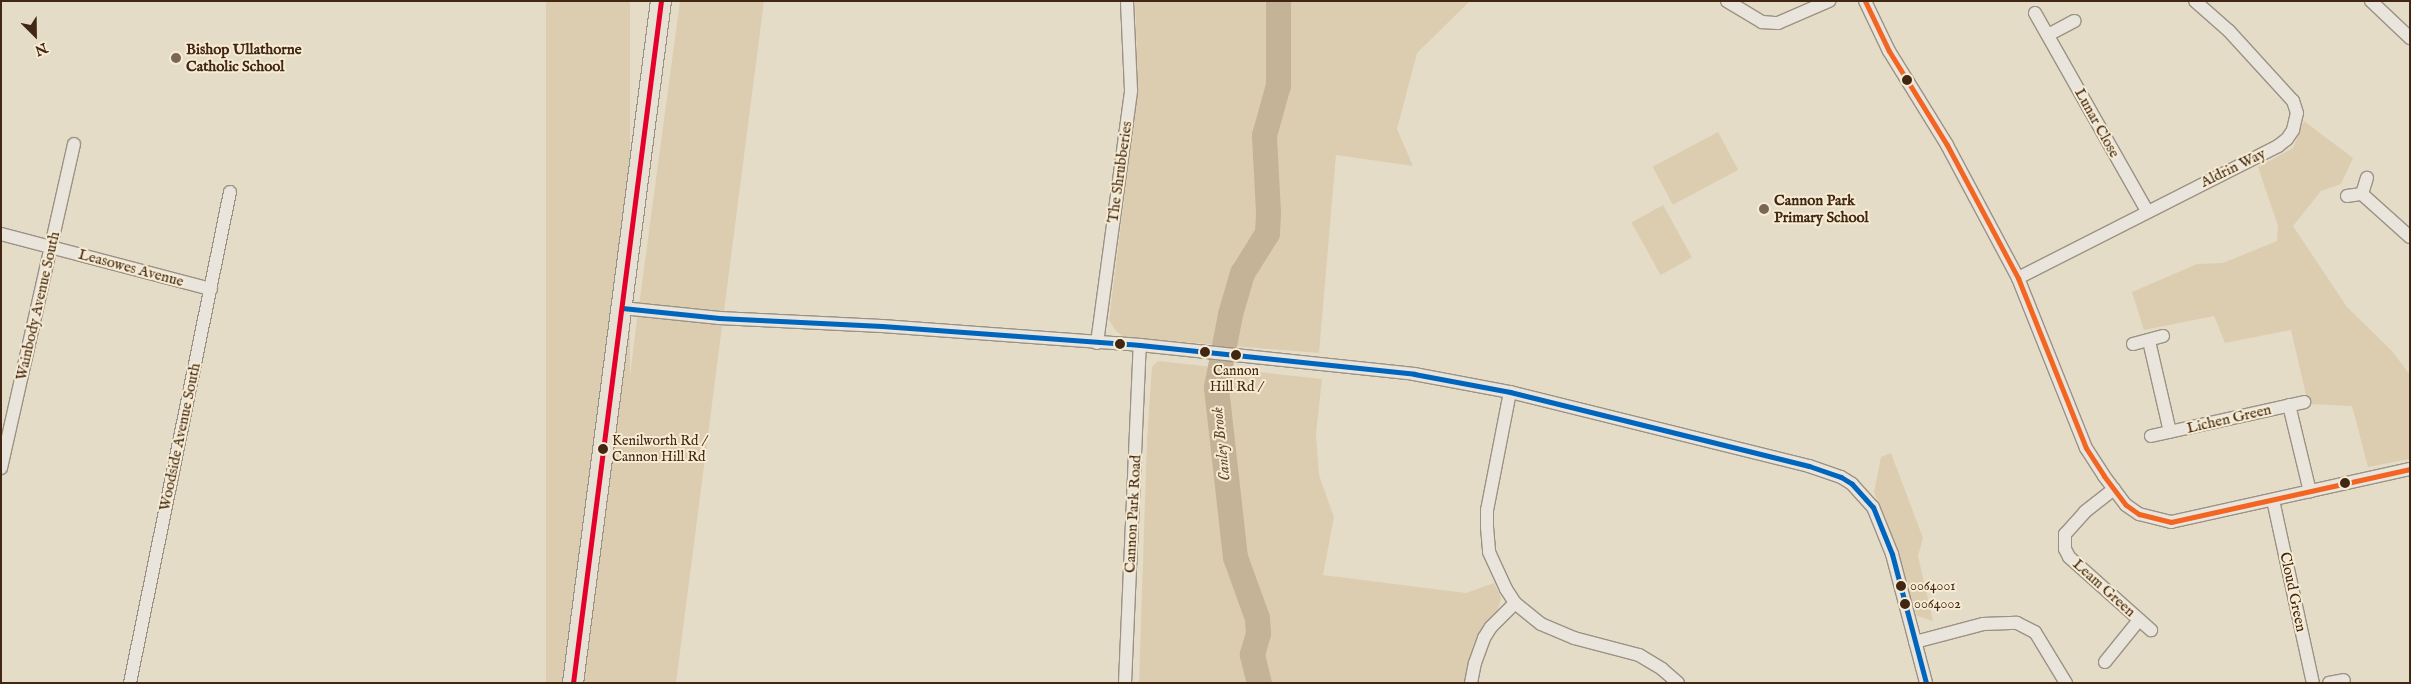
<!DOCTYPE html>
<html>
<head>
<meta charset="utf-8">
<style>
  body { margin:0 }
  #map { position:relative; width:2411px; height:684px; overflow:hidden; background:#e5dcc8; font-family:"IM FELL English",serif }
  div>[style] { position:absolute }
  [style*='--x'] { left:calc(var(--x)*1px); top:calc(var(--y)*1px); width:calc(var(--w)*1px); rotate:calc(var(--a)*1deg) }
  .green>* { inset:0; background:#dccdb1; transform-origin:0 0 }
  .river>* { height:25px; margin:-12.5px; padding:0 12.5px; transform-origin:12.5px; border-radius:12.5px; background:#c4b397 }
  .roads { filter:drop-shadow(1px 0 #9a9284) drop-shadow(-1px 0 #9a9284) drop-shadow(0 1px #9a9284) drop-shadow(0 -1px #9a9284) }
  .minor>* { height:12px; margin:-6px; padding:0 6px; transform-origin:6px; border-radius:6px; background:#eae5dc }
  .primary>* { height:20px; margin:-10px; padding:0 10px; transform-origin:10px; border-radius:10px; background:#e7e1d5 }
  .bus-1>* { height:5px; margin:-2.5px; padding:0 2.5px; transform-origin:2.5px; border-radius:2.5px; background:#0065bd }
  .bus-2>* { height:5px; margin:-2.5px; padding:0 2.5px; transform-origin:2.5px; border-radius:2.5px; background:#f26522 }
  .bus-3>* { height:5px; margin:-2.5px; padding:0 2.5px; transform-origin:2.5px; border-radius:2.5px; background:#e4002b }
  .dots>* { width:14px; height:14px; translate:-50% -50%; box-sizing:border-box; border:2px solid #f7ecd3; border-radius:50% }
  span { translate:-50% -50%; white-space:nowrap; text-align:center; line-height:1.15; -webkit-text-stroke:4px #f7ecd3; paint-order:stroke }
  .bus-label { font-size:14px; color:#412713 }
  .left { translate:0 -50%; text-align:left }
  .poi-label { font-size:15px; color:#412713; font-weight:700 }
  .street-label { font-size:15px; color:#412713 }
  .water-label { font-size:16px; color:#644c34; font-style:italic }
  .frame { position:absolute; inset:0; border:2px solid #412713; pointer-events:none }
  .north { position:absolute; left:10px; top:10px; width:50px; height:50px; -webkit-text-stroke:4px #f7ecd3; paint-order:stroke; rotate:157deg; font-size:14px; font-weight:700; line-height:20px; text-align:center; color:#412713 }
  .north::after { content:''; display:block; margin:auto; width:18px; height:22px; background:#412713; clip-path:polygon(50% 0,100% 100%,50% 72%,0 100%) }
</style>
</head>
<body>
<div id="map">
  <div class="green">
    <div style="left:546px;top:1px;width:84px;height:688px"></div>
    <div style="clip-path:polygon(680px 1px,764px 1px,676px 683px,593px 683px,635px 335px)"></div>
    <div style="clip-path:polygon(1135px 1px,1470px 1px,1417px 53px,1397px 129px,1413px 166px,1336px 155px,1319px 353px,1124px 337px,1116px 331px,1109px 320px,1138px 88px)"></div>
    <div style="clip-path:polygon(2304px 121px,2353px 158px,2341px 184px,2321px 191px,2293px 226px,2347px 307px,2392px 351px,2410px 375px,2410px 459px,2368px 467px,2352px 406px,2308px 404px,2291px 330px,2225px 343px,2214px 316px,2144px 330px,2132px 292px,2197px 264px,2223px 263px,2277px 241px,2278px 226px,2258px 167px,2293px 148px)"></div>
    <div style="left:1718px;top:132px;width:43px;height:74px;rotate:62deg"></div>
    <div style="left:1663px;top:205px;width:60px;height:36px;rotate:61deg"></div>
    <div style="clip-path:polygon(1158px 361px,1322px 379px,1316px 434px,1319px 475px,1334px 517px,1323px 575px,1466px 593px,1494px 583px,1501px 597px,1499px 606px,1496px 613px,1484px 624px,1477px 638px,1471px 654px,1464px 683px,1139px 683px,1147px 439px,1152px 367px)"></div>
    <div style="clip-path:polygon(1891px 453px,1923px 538px,1918px 556px,1933px 621px,1917px 616px,1874px 492px,1881px 457px)"></div>
  </div>
  <div class="river">
    <div style="--x:1259;--y:683;--w:30;--a:-104"></div>
    <div style="--x:1252;--y:654;--w:22;--a:-74"></div>
    <div style="--x:1258;--y:633;--w:15;--a:-94"></div>
    <div style="--x:1257;--y:618;--w:65;--a:-109.8"></div>
    <div style="--x:1235;--y:557;--w:171;--a:-96.4"></div>
    <div style="--x:1216;--y:387;--w:74;--a:-79.1"></div>
    <div style="--x:1230;--y:314;--w:43;--a:-73.7"></div>
    <div style="--x:1242;--y:273;--w:47;--a:-58"></div>
    <div style="--x:1267;--y:233;--w:21;--a:-87"></div>
    <div style="--x:1268;--y:212;--w:77;--a:-93"></div>
    <div style="--x:1264;--y:135;--w:52;--a:-74.4"></div>
    <div style="--x:1278;--y:85;--w:84;--a:-90"></div>
  </div>
  <div class="roads">
    <div class="minor">
      <div style="--x:1727;--y:1;--w:41;--a:31"></div>
      <div style="--x:1762;--y:22;--w:16;--a:4"></div>
      <div style="--x:1778;--y:23;--w:56;--a:-23.3"></div>
      <div style="--x:1865;--y:1;--w:55;--a:64.4"></div>
      <div style="--x:1889;--y:51;--w:110;--a:58.3"></div>
      <div style="--x:1947;--y:145;--w:151;--a:61.9"></div>
      <div style="--x:2018;--y:278;--w:183;--a:68.2"></div>
      <div style="--x:2086;--y:448;--w:33;--a:57"></div>
      <div style="--x:2104;--y:476;--w:36;--a:53"></div>
      <div style="--x:2126;--y:505;--w:16;--a:35"></div>
      <div style="--x:2139;--y:514;--w:33;--a:14"></div>
      <div style="--x:2171;--y:522;--w:245;--a:-12.5"></div>
      <div style="--x:2371;--y:1;--w:54;--a:43.5"></div>
      <div style="--x:2035;--y:13;--w:227;--a:60.5"></div>
      <div style="--x:2048;--y:35;--w:30;--a:-28"></div>
      <div style="--x:2362;--y:194;--w:64;--a:41.9"></div>
      <div style="--x:2347;--y:196;--w:15;--a:-8"></div>
      <div style="--x:2362;--y:194;--w:17;--a:-73"></div>
      <div style="--x:1;--y:234;--w:217;--a:14.7"></div>
      <div style="--x:2018;--y:278;--w:292;--a:-26.9"></div>
      <div style="--x:2278;--y:146;--w:11;--a:-38"></div>
      <div style="--x:2287;--y:139;--w:11;--a:-56"></div>
      <div style="--x:2293;--y:130;--w:17;--a:-77"></div>
      <div style="--x:2297;--y:113;--w:13;--a:-108"></div>
      <div style="--x:2293;--y:101;--w:95;--a:-132.4"></div>
      <div style="--x:2229;--y:31;--w:45;--a:-138.6"></div>
      <div style="--x:622;--y:308;--w:98;--a:5.9"></div>
      <div style="--x:719;--y:318;--w:163;--a:2.8"></div>
      <div style="--x:882;--y:326;--w:259;--a:4.2"></div>
      <div style="--x:1140;--y:345;--w:276;--a:6"></div>
      <div style="--x:1414;--y:374;--w:98;--a:10.6"></div>
      <div style="--x:1510;--y:392;--w:308;--a:13.9"></div>
      <div style="--x:1809;--y:466;--w:34;--a:19"></div>
      <div style="--x:1841;--y:477;--w:13;--a:32"></div>
      <div style="--x:1852;--y:484;--w:31;--a:48"></div>
      <div style="--x:1873;--y:507;--w:51;--a:68"></div>
      <div style="--x:1892;--y:554;--w:133;--a:75.2"></div>
      <div style="--x:2149;--y:341;--w:93;--a:77"></div>
      <div style="--x:1097;--y:343;--w:255;--a:-82.3"></div>
      <div style="--x:1131;--y:90;--w:89;--a:-92.6"></div>
      <div style="--x:2133;--y:344;--w:31;--a:-15"></div>
      <div style="--x:1510;--y:392;--w:120;--a:101"></div>
      <div style="--x:1487;--y:510;--w:17;--a:90"></div>
      <div style="--x:1487;--y:527;--w:25;--a:85"></div>
      <div style="--x:1489;--y:552;--w:41;--a:65.3"></div>
      <div style="--x:1506;--y:589;--w:17;--a:57"></div>
      <div style="--x:1515;--y:603;--w:33;--a:39"></div>
      <div style="--x:1541;--y:624;--w:36;--a:23"></div>
      <div style="--x:1574;--y:638;--w:67;--a:14.7"></div>
      <div style="--x:1639;--y:655;--w:27;--a:31"></div>
      <div style="--x:1662;--y:669;--w:21;--a:41"></div>
      <div style="--x:2289;--y:405;--w:89;--a:76.4"></div>
      <div style="--x:2151;--y:436;--w:157;--a:-12.5"></div>
      <div style="--x:1;--y:468;--w:332;--a:-77.3"></div>
      <div style="--x:2114;--y:489;--w:37;--a:142"></div>
      <div style="--x:2085;--y:512;--w:30;--a:132"></div>
      <div style="--x:2065;--y:534;--w:15;--a:90"></div>
      <div style="--x:2065;--y:549;--w:9;--a:63"></div>
      <div style="--x:2069;--y:557;--w:110;--a:41.7"></div>
      <div style="--x:2273;--y:500;--w:187;--a:77.7"></div>
      <div style="--x:1915;--y:642;--w:70;--a:-14.8"></div>
      <div style="--x:1983;--y:624;--w:34;--a:-2"></div>
      <div style="--x:2017;--y:623;--w:20;--a:27"></div>
      <div style="--x:2035;--y:632;--w:60;--a:58.7"></div>
      <div style="--x:2105;--y:662;--w:54;--a:-51"></div>
      <div style="--x:130;--y:683;--w:501;--a:-78.49"></div>
      <div style="--x:1125;--y:683;--w:338;--a:-87.5"></div>
      <div style="--x:1471;--y:683;--w:20;--a:-79"></div>
      <div style="--x:1475;--y:663;--w:27;--a:-70"></div>
      <div style="--x:1484;--y:638;--w:13;--a:-58"></div>
      <div style="--x:1491;--y:627;--w:34;--a:-45"></div>
      <div style="--x:2329;--y:683;--w:15;--a:-11"></div>
    </div>
    <div class="primary">
      <div style="--x:573;--y:683;--w:688;--a:-82.65"></div>
    </div>
  </div>
  <div class="bus-1">
    <div style="--x:622;--y:308;--w:98;--a:5.9"></div>
    <div style="--x:719;--y:318;--w:163;--a:2.8"></div>
    <div style="--x:882;--y:326;--w:259;--a:4.2"></div>
    <div style="--x:1140;--y:345;--w:276;--a:6"></div>
    <div style="--x:1414;--y:374;--w:98;--a:10.6"></div>
    <div style="--x:1510;--y:392;--w:308;--a:13.9"></div>
    <div style="--x:1809;--y:466;--w:34;--a:19"></div>
    <div style="--x:1841;--y:477;--w:13;--a:32"></div>
    <div style="--x:1852;--y:484;--w:31;--a:48"></div>
    <div style="--x:1873;--y:507;--w:51;--a:68"></div>
    <div style="--x:1892;--y:554;--w:133;--a:75.2"></div>
  </div>
  <div class="bus-2">
    <div style="--x:1865;--y:1;--w:55;--a:64.4"></div>
    <div style="--x:1889;--y:51;--w:110;--a:58.3"></div>
    <div style="--x:1947;--y:145;--w:151;--a:61.9"></div>
    <div style="--x:2018;--y:278;--w:183;--a:68.2"></div>
    <div style="--x:2086;--y:448;--w:33;--a:57"></div>
    <div style="--x:2104;--y:476;--w:36;--a:53"></div>
    <div style="--x:2126;--y:505;--w:16;--a:35"></div>
    <div style="--x:2139;--y:514;--w:33;--a:14"></div>
    <div style="--x:2171;--y:522;--w:245;--a:-12.5"></div>
  </div>
  <div class="bus-3">
    <div style="--x:573;--y:683;--w:688;--a:-82.65"></div>
  </div>
  <div class="dots">
    <div style="left:176px;top:58px;background:#7a6652"></div>
    <div style="left:1907px;top:80px;background:#412713"></div>
    <div style="left:1764px;top:209px;background:#7a6652"></div>
    <div style="left:1120px;top:344px;background:#412713"></div>
    <div style="left:1205px;top:352px;background:#412713"></div>
    <div style="left:1236px;top:355px;background:#412713"></div>
    <div style="left:603px;top:449px;background:#412713"></div>
    <div style="left:2345px;top:483px;background:#412713"></div>
    <div style="left:1901px;top:586px;background:#412713"></div>
    <div style="left:1905px;top:604px;background:#412713"></div>
  </div>
  <div class="bus-label">
    <span style="left:1236px;top:379px">Cannon<br>Hill Rd /</span>
    <span class="left" style="left:612px;top:449px">Kenilworth Rd /<br>Cannon Hill Rd</span>
    <span class="left" style="left:1910px;top:586px">0064001</span>
    <span class="left" style="left:1914px;top:604px">0064002</span>
  </div>
  <div class="poi-label">
    <span class="left" style="left:186px;top:58px">Bishop Ullathorne<br>Catholic School</span>
    <span class="left" style="left:1774px;top:209px">Cannon Park<br>Primary School</span>
  </div>
  <div class="street-label">
    <span style="left:2097px;top:123px;rotate:61deg">Lunar Close</span>
    <span style="left:2233px;top:168px;rotate:-26deg">Aldrin Way</span>
    <span style="left:1120px;top:172px;rotate:-82deg">The Shrubberies</span>
    <span style="left:131px;top:268px;rotate:15deg">Leasowes Avenue</span>
    <span style="left:38px;top:306px;rotate:-77deg">Wainbody Avenue South</span>
    <span style="left:2229px;top:419px;rotate:-13deg">Lichen Green</span>
    <span style="left:180px;top:437px;rotate:-78deg">Woodside Avenue South</span>
    <span style="left:1133px;top:514px;rotate:-87deg">Cannon Park Road</span>
    <span style="left:2104px;top:588px;rotate:42deg">Leam Green</span>
    <span style="left:2293px;top:592px;rotate:78deg">Cloud Green</span>
  </div>
  <div class="water-label">
    <span style="left:1222px;top:444px;rotate:-96deg">Canley Brook</span>
  </div>
  <div class="frame"></div>
  <div class="north">N</div>
</div>
</body>
</html>
